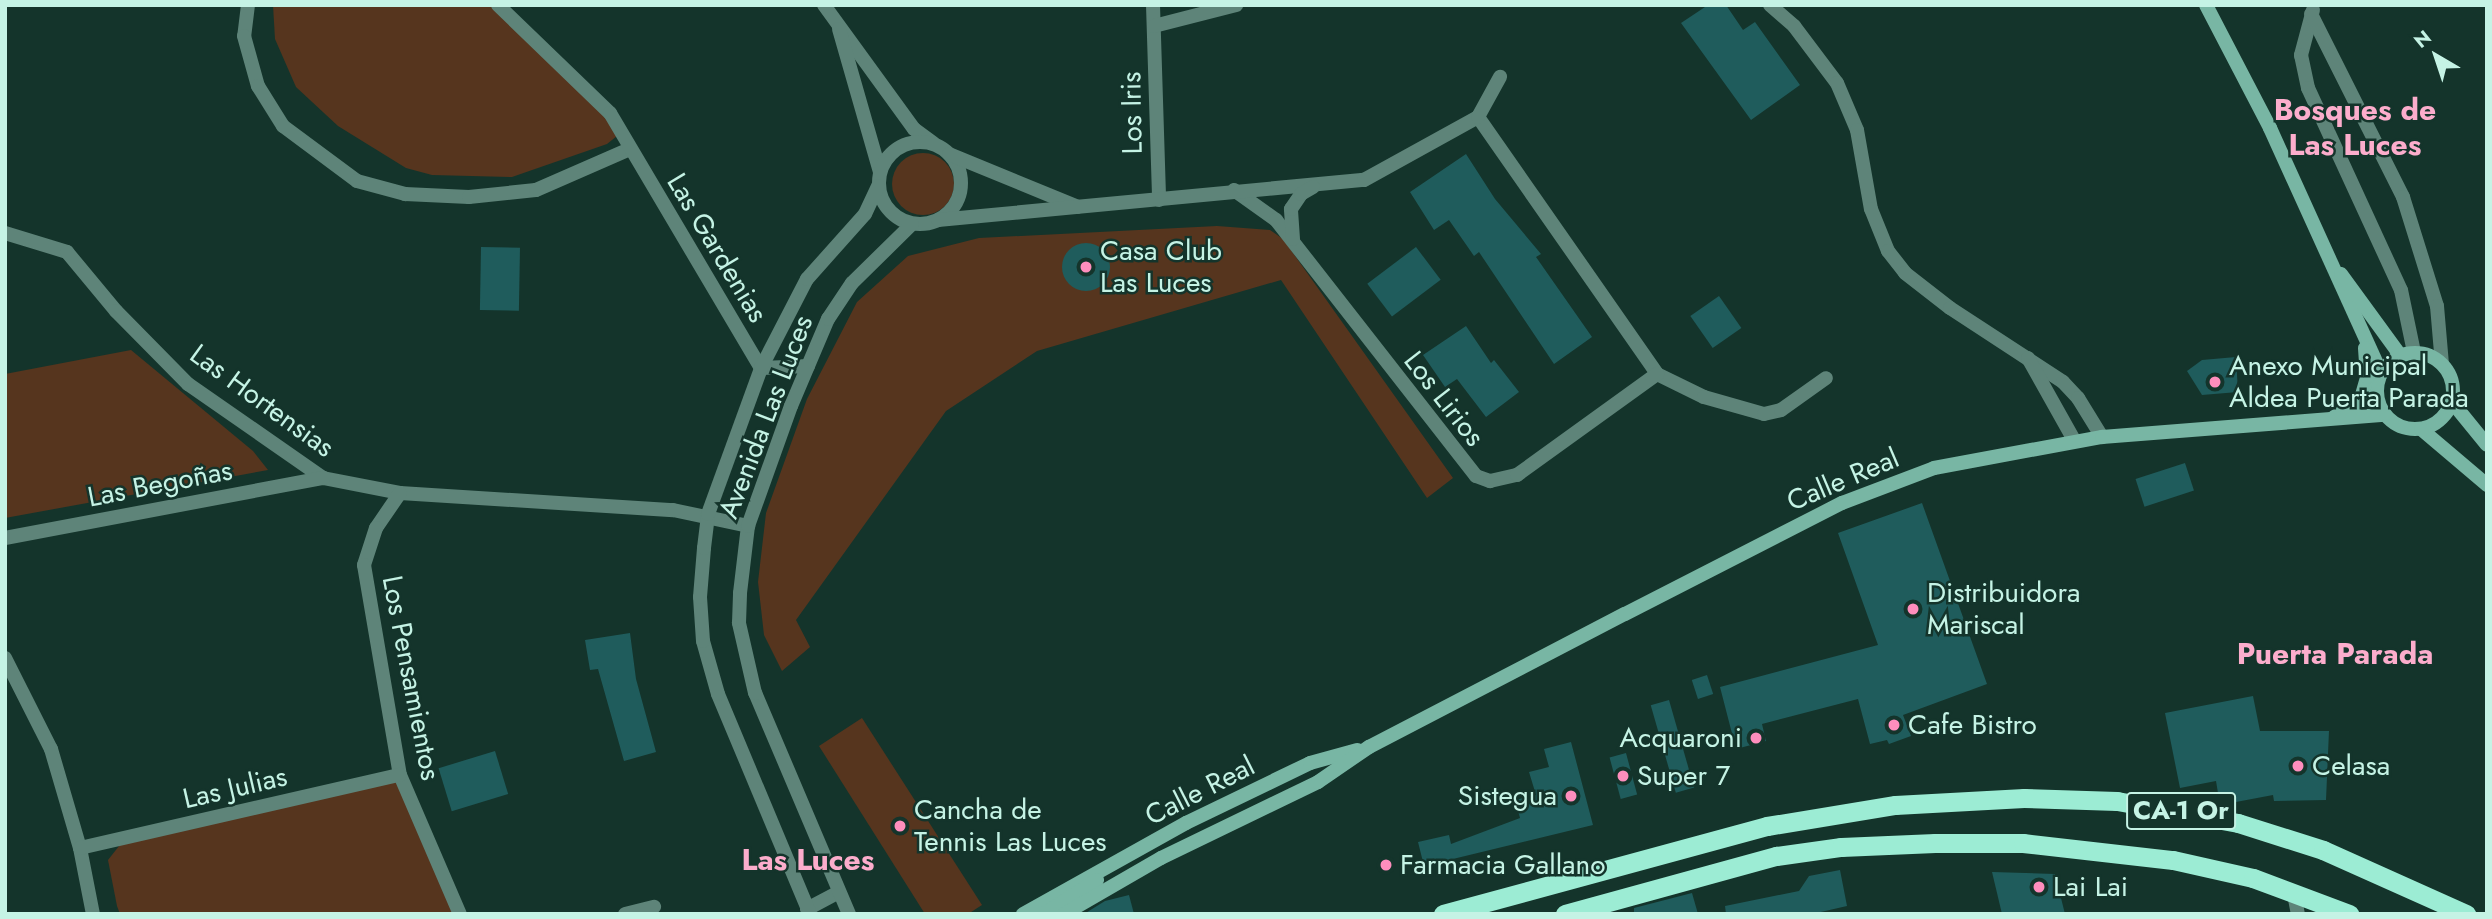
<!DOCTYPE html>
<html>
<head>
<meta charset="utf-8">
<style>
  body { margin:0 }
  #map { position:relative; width:2492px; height:919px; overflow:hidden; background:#14342b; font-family:Jost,sans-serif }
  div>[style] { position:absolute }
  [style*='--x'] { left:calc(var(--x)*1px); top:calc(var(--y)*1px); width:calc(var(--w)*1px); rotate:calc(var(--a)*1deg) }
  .green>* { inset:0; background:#56351e }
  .round { border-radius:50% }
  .building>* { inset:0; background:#1f5c5c; transform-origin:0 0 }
  .minor>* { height:14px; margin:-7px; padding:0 7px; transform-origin:7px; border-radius:7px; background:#5e8479 }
  .minor>.ring { margin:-7px; padding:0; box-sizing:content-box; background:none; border:14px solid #5e8479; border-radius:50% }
  .secondary>* { height:14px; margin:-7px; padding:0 7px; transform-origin:7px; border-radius:7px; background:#78b6a4 }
  .secondary>.ring { margin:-7px; padding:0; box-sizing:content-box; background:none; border:14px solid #78b6a4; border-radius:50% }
  .trunk>* { height:19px; margin:-9.5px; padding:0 9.5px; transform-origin:9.5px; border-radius:9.5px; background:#9cecd4 }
  .dots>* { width:19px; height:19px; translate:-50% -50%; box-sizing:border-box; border:4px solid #14342b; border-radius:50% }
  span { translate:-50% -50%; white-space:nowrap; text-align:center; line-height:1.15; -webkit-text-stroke:5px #14342b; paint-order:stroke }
  .shield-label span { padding:2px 5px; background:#14342b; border:2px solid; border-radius:5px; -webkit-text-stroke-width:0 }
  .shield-label { font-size:26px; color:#c5f3e5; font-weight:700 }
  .street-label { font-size:28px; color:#c5f3e5 }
  .poi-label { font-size:28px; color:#c5f3e5 }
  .left { translate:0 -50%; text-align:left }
  .right { translate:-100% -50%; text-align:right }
  .neighbourhood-label { font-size:30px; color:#fcadcc; font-weight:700 }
  .frame { position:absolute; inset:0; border:7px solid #c5f3e5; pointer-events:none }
  .north { position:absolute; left:2401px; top:21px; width:70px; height:70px; -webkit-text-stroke:5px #14342b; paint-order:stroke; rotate:321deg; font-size:19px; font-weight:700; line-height:28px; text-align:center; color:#c5f3e5 }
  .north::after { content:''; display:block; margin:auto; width:24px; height:32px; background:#c5f3e5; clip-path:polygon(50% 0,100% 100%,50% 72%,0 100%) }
</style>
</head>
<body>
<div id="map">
  <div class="green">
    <div style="clip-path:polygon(273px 5px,492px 5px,610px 117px,617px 136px,607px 144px,512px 177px,432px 175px,406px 168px,338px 126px,296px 87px,275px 39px)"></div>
    <div class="round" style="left:892px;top:153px;width:62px;height:62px"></div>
    <div style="clip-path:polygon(1217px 226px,1270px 230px,1283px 239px,1453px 478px,1427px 498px,1281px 280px,1037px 351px,946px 411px,796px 620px,810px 647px,782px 671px,764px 635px,758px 582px,766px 513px,807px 399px,857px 302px,908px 256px,979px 238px)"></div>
    <div style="clip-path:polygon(131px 350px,253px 451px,268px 470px,5px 518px,5px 374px)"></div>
    <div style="clip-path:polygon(862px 718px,982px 905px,968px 914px,925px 914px,819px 746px)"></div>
    <div style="clip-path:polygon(394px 781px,403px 784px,462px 914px,120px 914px,117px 906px,108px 860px,123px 841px)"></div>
  </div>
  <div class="building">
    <div style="clip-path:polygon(1708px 5px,1726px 5px,1743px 30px,1755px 22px,1800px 85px,1751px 120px,1681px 23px)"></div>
    <div style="clip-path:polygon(1466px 154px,1495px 199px,1541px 254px,1536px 257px,1592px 337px,1554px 364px,1479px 252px,1474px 256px,1449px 220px,1434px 230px,1410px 192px)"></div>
    <div class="round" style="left:1062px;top:243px;width:48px;height:48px"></div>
    <div style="left:481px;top:247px;width:39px;height:63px;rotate:1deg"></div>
    <div style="left:1416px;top:247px;width:41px;height:61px;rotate:53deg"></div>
    <div style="left:1719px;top:296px;width:39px;height:35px;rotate:55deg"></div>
    <div style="clip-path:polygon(1466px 326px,1491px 363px,1494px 360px,1519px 392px,1486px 417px,1457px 379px,1445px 387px,1423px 355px)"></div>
    <div style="clip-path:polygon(2236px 357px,2238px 392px,2202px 395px,2187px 371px,2202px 360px)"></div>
    <div style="left:2185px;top:463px;width:29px;height:52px;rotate:72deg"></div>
    <div style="clip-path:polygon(1922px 503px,1987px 684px,1903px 715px,1911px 736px,1889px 744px,1887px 740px,1870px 744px,1858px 699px,1762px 724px,1766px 741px,1736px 749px,1720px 687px,1878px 645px,1838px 533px)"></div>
    <div style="clip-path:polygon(630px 633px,636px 679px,656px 752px,624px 761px,598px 669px,590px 670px,585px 640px)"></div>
    <div style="left:1707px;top:675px;width:20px;height:16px;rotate:72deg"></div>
    <div style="clip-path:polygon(2253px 696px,2260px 731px,2329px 731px,2326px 800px,2274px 801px,2273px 795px,2220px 805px,2216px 781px,2180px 788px,2165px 713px)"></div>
    <div style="left:1669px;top:700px;width:91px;height:19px;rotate:74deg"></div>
    <div style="clip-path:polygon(1571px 742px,1593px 825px,1424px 866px,1418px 842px,1449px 835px,1451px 844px,1520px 818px,1515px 800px,1536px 795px,1529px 772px,1549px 767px,1544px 749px)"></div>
    <div style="left:495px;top:751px;width:45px;height:59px;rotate:73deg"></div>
    <div style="left:1626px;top:753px;width:43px;height:17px;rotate:75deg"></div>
    <div style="clip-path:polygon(1840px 870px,1847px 906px,1812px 914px,1726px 914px,1725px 906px,1799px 891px,1809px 876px)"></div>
    <div style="clip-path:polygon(1992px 872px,2055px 874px,2065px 914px,2002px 914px)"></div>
    <div style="clip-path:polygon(1692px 893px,1698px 914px,1634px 914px,1634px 908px)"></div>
    <div style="clip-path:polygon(1129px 895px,1134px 914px,1084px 914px,1105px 901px)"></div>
  </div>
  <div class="minor">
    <div style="--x:248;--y:5;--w:31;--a:97"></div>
    <div style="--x:244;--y:36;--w:52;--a:74.4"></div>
    <div style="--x:258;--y:86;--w:47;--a:58"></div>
    <div style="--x:283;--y:126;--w:92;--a:36.6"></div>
    <div style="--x:357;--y:181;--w:50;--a:15.2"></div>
    <div style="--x:405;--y:194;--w:64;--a:2.7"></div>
    <div style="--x:469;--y:197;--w:67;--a:-6"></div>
    <div style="--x:536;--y:190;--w:103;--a:-23.6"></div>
    <div style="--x:498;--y:5;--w:156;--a:44"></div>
    <div style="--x:610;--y:113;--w:296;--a:59.4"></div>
    <div style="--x:761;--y:368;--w:47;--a:-2.4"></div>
    <div style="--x:824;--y:5;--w:153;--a:54"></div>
    <div style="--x:914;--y:129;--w:24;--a:36"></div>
    <div style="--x:1153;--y:5;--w:195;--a:88.2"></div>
    <div style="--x:1770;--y:5;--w:32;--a:41"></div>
    <div style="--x:1794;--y:26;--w:71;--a:53"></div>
    <div style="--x:1837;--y:83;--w:51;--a:66.9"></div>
    <div style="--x:1857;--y:130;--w:80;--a:80"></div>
    <div style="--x:1871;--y:209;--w:45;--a:68"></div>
    <div style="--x:1888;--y:251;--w:28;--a:52"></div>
    <div style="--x:1905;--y:273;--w:57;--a:37.9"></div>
    <div style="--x:1950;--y:308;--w:135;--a:33.2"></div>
    <div style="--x:2063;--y:382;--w:22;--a:47"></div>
    <div style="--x:2078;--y:398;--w:46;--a:58.4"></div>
    <div style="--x:2313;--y:10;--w:47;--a:104.9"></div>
    <div style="--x:2301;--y:55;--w:34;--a:78"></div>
    <div style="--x:2308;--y:88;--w:222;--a:65.3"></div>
    <div style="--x:2401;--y:290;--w:63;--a:78.2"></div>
    <div style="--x:2311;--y:14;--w:205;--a:63.3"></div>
    <div style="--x:2403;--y:197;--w:114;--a:72.7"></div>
    <div style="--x:2437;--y:306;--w:58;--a:85.1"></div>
    <div style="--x:1154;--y:26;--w:85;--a:-14.4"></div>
    <div style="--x:839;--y:29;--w:149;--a:74"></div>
    <div style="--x:1478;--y:117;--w:313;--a:55.1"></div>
    <div style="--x:1657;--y:374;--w:52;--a:26.1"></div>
    <div style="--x:1704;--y:397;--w:62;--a:15.8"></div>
    <div style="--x:1764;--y:414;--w:17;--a:-13"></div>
    <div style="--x:1781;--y:410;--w:55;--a:-35.4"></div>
    <div class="ring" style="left:879px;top:142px;width:68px;height:68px"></div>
    <div style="--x:949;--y:154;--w:139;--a:22.3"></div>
    <div style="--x:1234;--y:190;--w:52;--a:35.5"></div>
    <div style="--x:1276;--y:220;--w:325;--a:52"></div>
    <div style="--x:1476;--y:476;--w:15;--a:20"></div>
    <div style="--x:1490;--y:481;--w:28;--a:-13"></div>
    <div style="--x:1517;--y:475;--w:173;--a:-35.8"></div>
    <div style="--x:938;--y:220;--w:428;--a:-5.4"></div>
    <div style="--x:1364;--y:180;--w:130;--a:-28.9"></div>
    <div style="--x:1478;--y:117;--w:46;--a:-61.2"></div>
    <div style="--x:5;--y:233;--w:65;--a:17"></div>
    <div style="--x:67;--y:252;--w:77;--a:50.3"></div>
    <div style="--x:116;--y:311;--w:103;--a:45.4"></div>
    <div style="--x:188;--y:384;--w:165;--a:34.8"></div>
    <div style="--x:323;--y:478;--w:78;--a:11"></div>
    <div style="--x:400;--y:493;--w:274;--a:3.6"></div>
    <div style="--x:673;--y:510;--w:77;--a:12"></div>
    <div style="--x:1293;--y:239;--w:30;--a:-94"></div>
    <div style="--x:1291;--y:209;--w:18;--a:-56"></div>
    <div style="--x:1301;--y:194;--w:14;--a:-30"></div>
    <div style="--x:2028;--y:358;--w:94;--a:60.7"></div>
    <div style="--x:400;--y:493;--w:42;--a:124.4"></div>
    <div style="--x:376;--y:528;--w:39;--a:108"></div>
    <div style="--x:364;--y:565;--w:213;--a:80.3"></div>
    <div style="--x:400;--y:775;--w:151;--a:66.7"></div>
    <div style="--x:5;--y:538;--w:324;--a:-10.7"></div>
    <div style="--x:5;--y:658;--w:102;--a:63.2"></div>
    <div style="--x:51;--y:749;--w:103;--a:73.7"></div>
    <div style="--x:80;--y:848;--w:67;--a:78.9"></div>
    <div style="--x:80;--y:848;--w:328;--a:-12.9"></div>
    <div style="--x:2294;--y:894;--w:20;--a:79"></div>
    <div style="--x:807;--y:909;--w:36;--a:-28"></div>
    <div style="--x:625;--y:914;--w:30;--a:-14"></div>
    <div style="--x:810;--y:914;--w:238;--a:-112.7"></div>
    <div style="--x:718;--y:694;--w:55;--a:-105.8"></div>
    <div style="--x:703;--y:641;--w:44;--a:-93.9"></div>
    <div style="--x:700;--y:597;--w:49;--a:-85.3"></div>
    <div style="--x:704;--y:548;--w:34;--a:-83"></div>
    <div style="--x:708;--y:514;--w:155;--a:-70"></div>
    <div style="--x:761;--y:368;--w:100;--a:-62.7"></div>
    <div style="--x:807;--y:279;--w:87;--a:-48.3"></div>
    <div style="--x:865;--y:214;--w:31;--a:-65"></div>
    <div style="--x:849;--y:914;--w:240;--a:-113"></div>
    <div style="--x:755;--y:693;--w:72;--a:-102.9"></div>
    <div style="--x:739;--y:623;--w:30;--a:-88"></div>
    <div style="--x:740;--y:593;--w:67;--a:-83.2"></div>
    <div style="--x:748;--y:526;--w:127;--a:-70.3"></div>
    <div style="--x:791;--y:406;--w:95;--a:-67"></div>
    <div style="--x:828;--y:319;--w:43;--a:-56.3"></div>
    <div style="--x:852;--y:283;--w:84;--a:-44.5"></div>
  </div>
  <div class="secondary">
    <div style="--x:2206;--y:5;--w:139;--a:62.5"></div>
    <div style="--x:2270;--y:128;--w:269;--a:65.6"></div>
    <div style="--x:2341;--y:274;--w:100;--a:53.9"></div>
    <div class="ring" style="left:2377px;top:353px;width:62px;height:62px"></div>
    <div style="--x:2452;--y:402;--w:55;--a:50.9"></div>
    <div style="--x:2334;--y:417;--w:30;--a:-30"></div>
    <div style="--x:2360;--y:402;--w:26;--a:-74"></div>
    <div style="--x:2367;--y:377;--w:29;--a:-94"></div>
    <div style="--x:2421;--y:429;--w:87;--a:40.3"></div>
    <div style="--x:1023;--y:914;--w:187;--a:-29.2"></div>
    <div style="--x:1186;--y:823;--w:138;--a:-25.8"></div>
    <div style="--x:1310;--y:763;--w:49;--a:-15.5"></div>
    <div style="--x:1044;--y:914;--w:63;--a:-32.7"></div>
    <div style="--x:1064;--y:914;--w:112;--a:-30"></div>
    <div style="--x:1161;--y:858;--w:174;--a:-25.8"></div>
    <div style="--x:1318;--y:782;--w:62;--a:-34.5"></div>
    <div style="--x:1369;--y:747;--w:288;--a:-27.5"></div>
    <div style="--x:1625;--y:614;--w:244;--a:-27.1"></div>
    <div style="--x:1842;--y:503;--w:98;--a:-20.8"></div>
    <div style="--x:1934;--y:468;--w:171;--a:-10.5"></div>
    <div style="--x:2102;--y:437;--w:283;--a:-4.5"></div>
  </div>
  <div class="trunk">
    <div style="--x:1443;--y:914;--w:336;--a:-15.2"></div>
    <div style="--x:1767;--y:826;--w:130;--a:-9.3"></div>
    <div style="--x:1895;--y:805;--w:129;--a:-3.1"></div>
    <div style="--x:2024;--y:798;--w:93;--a:1.8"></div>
    <div style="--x:2117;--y:801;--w:123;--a:10.3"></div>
    <div style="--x:2238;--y:823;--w:89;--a:17.6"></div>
    <div style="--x:2323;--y:850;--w:157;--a:24.1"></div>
    <div style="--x:1565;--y:914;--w:219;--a:-15.4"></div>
    <div style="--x:1776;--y:856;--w:66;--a:-7.9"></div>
    <div style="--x:1841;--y:847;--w:94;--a:-2.4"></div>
    <div style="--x:1935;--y:843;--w:88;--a:0"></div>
    <div style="--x:2023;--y:843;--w:151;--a:6.5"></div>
    <div style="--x:2173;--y:860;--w:82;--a:12.7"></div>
    <div style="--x:2253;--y:878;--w:103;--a:20.6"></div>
  </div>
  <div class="dots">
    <div style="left:1086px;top:267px;background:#fe8ebd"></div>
    <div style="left:2215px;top:382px;background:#fe8ebd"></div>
    <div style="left:1913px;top:609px;background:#fe8ebd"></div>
    <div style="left:1894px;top:725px;background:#fe8ebd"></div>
    <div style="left:1756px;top:738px;background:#fe8ebd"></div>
    <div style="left:2298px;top:766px;background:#fe8ebd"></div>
    <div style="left:1623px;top:776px;background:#fe8ebd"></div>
    <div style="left:1571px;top:796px;background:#fe8ebd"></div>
    <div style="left:900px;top:826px;background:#fe8ebd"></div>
    <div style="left:1386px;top:865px;background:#fe8ebd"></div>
    <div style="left:2039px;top:887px;background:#fe8ebd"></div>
  </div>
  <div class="shield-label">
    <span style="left:2181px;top:811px">CA-1 Or</span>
  </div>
  <div class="street-label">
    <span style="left:1132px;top:113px;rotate:-91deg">Los Iris</span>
    <span style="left:717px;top:248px;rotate:59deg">Las Gardenias</span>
    <span style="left:1444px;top:399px;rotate:52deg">Los Lirios</span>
    <span style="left:262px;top:401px;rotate:36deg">Las Hortensias</span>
    <span style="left:766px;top:417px;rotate:-69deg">Avenida Las Luces</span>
    <span style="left:1843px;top:480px;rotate:-23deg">Calle Real</span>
    <span style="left:160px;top:484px;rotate:-11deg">Las Begoñas</span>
    <span style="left:411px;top:678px;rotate:79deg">Los Pensamientos</span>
    <span style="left:235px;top:788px;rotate:-13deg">Las Julias</span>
    <span style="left:1200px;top:791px;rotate:-27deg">Calle Real</span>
  </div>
  <div class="poi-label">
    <span class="left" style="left:1100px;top:267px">Casa Club<br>Las Luces</span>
    <span class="left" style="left:2229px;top:382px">Anexo Municipal<br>Aldea Puerta Parada</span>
    <span class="left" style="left:1927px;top:609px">Distribuidora<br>Mariscal</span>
    <span class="left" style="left:1908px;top:725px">Cafe Bistro</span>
    <span class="right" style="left:1742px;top:738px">Acquaroni</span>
    <span class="left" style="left:2312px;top:766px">Celasa</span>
    <span class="left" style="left:1637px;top:776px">Super 7</span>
    <span class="right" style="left:1557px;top:796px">Sistegua</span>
    <span class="left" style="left:914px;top:826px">Cancha de<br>Tennis Las Luces</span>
    <span class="left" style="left:1400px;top:865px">Farmacia Gallano</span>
    <span class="left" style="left:2053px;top:887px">Lai Lai</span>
  </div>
  <div class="neighbourhood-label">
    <span style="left:2355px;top:127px">Bosques de<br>Las Luces</span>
    <span style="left:2335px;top:654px">Puerta Parada</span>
    <span style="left:808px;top:860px">Las Luces</span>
  </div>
  <div class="frame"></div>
  <div class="north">N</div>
</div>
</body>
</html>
